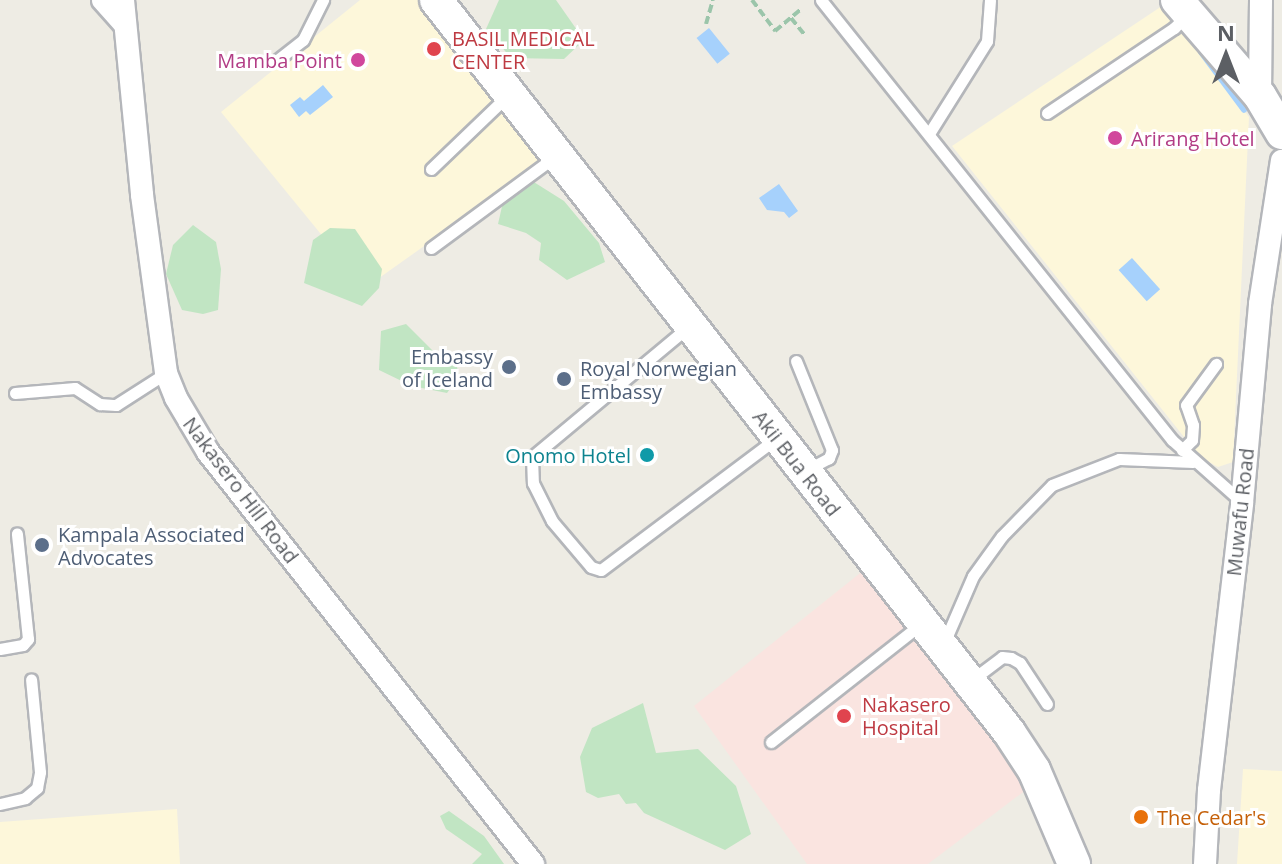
<!DOCTYPE html>
<html>
<head>
<meta charset="utf-8">
<style>
  body { margin:0 }
  #map { position:relative; width:1282px; height:864px; overflow:hidden; background:#eeece4; font-family:"Open Sans",sans-serif }
  div>[style] { position:absolute }
  [style*='--x'] { left:calc(var(--x)*1px); top:calc(var(--y)*1px); width:calc(var(--w)*1px); rotate:calc(var(--a)*1deg) }
  .commercial>* { inset:0; background:#fdf7da }
  .medical>* { inset:0; background:#fae4e0 }
  .green>* { inset:0; background:#c1e5c3 }
  .water>* { inset:0; background:#a6d1fc; transform-origin:0 0 }
  .stream>* { height:6px; margin:-3px; padding:0 3px; transform-origin:3px; border-radius:3px; background:#a6d1fc }
  .path>* { height:4px; margin-top:-2px; transform-origin:0; background:repeating-linear-gradient(90deg,#9bc5aa 0 8px,transparent 0 12px) }
  .roads { filter:drop-shadow(2px 0 #b4b6ba) drop-shadow(-2px 0 #b4b6ba) drop-shadow(0 2px #b4b6ba) drop-shadow(0 -2px #b4b6ba) }
  .lane>* { height:11px; margin:-5.5px; padding:0 5.5px; transform-origin:5.5px; border-radius:5.5px; background:#fff }
  .street>* { height:22px; margin:-11px; padding:0 11px; transform-origin:11px; border-radius:11px; background:#fff }
  .secondary>* { height:32px; margin:-16px; padding:0 16px; transform-origin:16px; border-radius:16px; background:#fff }
  .dots>* { width:22px; height:22px; translate:-50% -50%; box-sizing:border-box; border:4px solid #fff; border-radius:50% }
  span { translate:-50% -50%; white-space:nowrap; text-align:center; line-height:1.15; -webkit-text-stroke:6px #fff; paint-order:stroke }
  .health-label { font-size:20px; color:#be3a42 }
  .left { translate:0 -50%; text-align:left }
  .hotel-label { font-size:20px; color:#b23c85 }
  .right { translate:-100% -50%; text-align:right }
  .service-label { font-size:20px; color:#4e5e75 }
  .culture-label { font-size:20px; color:#0d838f }
  .street-label { font-size:20px; color:#5c5f64 }
  .food-label { font-size:20px; color:#c56008 }
  .north { position:absolute; left:1186px; top:16px; width:80px; height:80px; -webkit-text-stroke:6px #fff; paint-order:stroke; rotate:0deg; font-size:22px; font-weight:700; line-height:32px; text-align:center; color:#5c5f64 }
  .north::after { content:''; display:block; margin:auto; width:28px; height:36px; background:#5c5f64; clip-path:polygon(50% 0,100% 100%,50% 72%,0 100%) }
</style>
</head>
<body>
<div id="map">
  <div class="commercial">
    <div style="clip-path:polygon(360px 0,422px 0,544px 161px,365px 288px,221px 112px)"></div>
    <div style="clip-path:polygon(1165px 4px,1249px 117px,1233px 462px,1218px 467px,1200px 457px,952px 146px)"></div>
    <div style="clip-path:polygon(1243px 769px,1282px 771px,1282px 864px,1237px 864px)"></div>
    <div style="clip-path:polygon(177px 809px,180px 864px,0 864px,0 822px)"></div>
  </div>
  <div class="medical">
    <div style="clip-path:polygon(869px 566px,1035px 783px,928px 864px,807px 864px,694px 706px)"></div>
  </div>
  <div class="green">
    <div style="clip-path:polygon(499px 0,556px 0,584px 40px,564px 59px,511px 58px,486px 29px)"></div>
    <div style="clip-path:polygon(529px 179px,564px 201px,599px 243px,605px 262px,567px 280px,539px 260px,541px 243px,526px 233px,498px 224px,503px 202px)"></div>
    <div style="clip-path:polygon(193px 225px,216px 242px,221px 269px,218px 310px,203px 314px,182px 310px,166px 274px,173px 245px)"></div>
    <div style="clip-path:polygon(330px 228px,355px 229px,382px 269px,379px 288px,362px 306px,304px 283px,313px 240px)"></div>
    <div style="clip-path:polygon(406px 324px,435px 353px,457px 367px,459px 376px,447px 393px,412px 386px,379px 370px,381px 331px)"></div>
    <div style="clip-path:polygon(643px 703px,656px 753px,698px 749px,736px 786px,751px 834px,725px 850px,644px 813px,636px 803px,626px 804px,619px 794px,598px 798px,586px 792px,580px 757px,592px 728px)"></div>
    <div style="clip-path:polygon(449px 811px,484px 836px,504px 864px,472px 864px,482px 854px,446px 829px,440px 816px)"></div>
  </div>
  <div class="water">
    <div style="left:709px;top:28px;width:33px;height:16px;rotate:51deg"></div>
    <div style="clip-path:polygon(323px 85px,333px 97px,310px 115px,306px 111px,299px 117px,290px 105px,300px 97px,304px 101px)"></div>
    <div style="clip-path:polygon(779px 184px,798px 211px,789px 218px,784px 212px,767px 210px,759px 198px)"></div>
    <div style="left:1132px;top:258px;width:42px;height:18px;rotate:48deg"></div>
  </div>
  <div class="stream">
    <div style="--x:1201;--y:52;--w:72;--a:53.4"></div>
  </div>
  <div class="path">
    <div style="--x:752;--y:0;--w:39;--a:53"></div>
    <div style="--x:775;--y:31;--w:33;--a:-40"></div>
    <div style="--x:791;--y:18;--w:22;--a:51"></div>
    <div style="--x:706;--y:24;--w:25;--a:-74"></div>
  </div>
  <div class="roads">
    <div class="lane">
      <div style="--x:821;--y:0;--w:563;--a:51.42"></div>
      <div style="--x:1172;--y:440;--w:94;--a:41.5"></div>
      <div style="--x:276;--y:61;--w:34;--a:-38"></div>
      <div style="--x:303;--y:40;--w:45;--a:-63.4"></div>
      <div style="--x:1047;--y:113;--w:153;--a:-33.8"></div>
      <div style="--x:1174;--y:28;--w:20;--a:-45"></div>
      <div style="--x:930;--y:132;--w:107;--a:-57.9"></div>
      <div style="--x:987;--y:41;--w:41;--a:-85.8"></div>
      <div style="--x:431;--y:169;--w:104;--a:-43.8"></div>
      <div style="--x:431;--y:248;--w:157;--a:-36.4"></div>
      <div style="--x:688;--y:327;--w:203;--a:140.2"></div>
      <div style="--x:532;--y:457;--w:26;--a:88"></div>
      <div style="--x:533;--y:483;--w:42;--a:63.4"></div>
      <div style="--x:552;--y:521;--w:60;--a:49.7"></div>
      <div style="--x:591;--y:567;--w:10;--a:17"></div>
      <div style="--x:601;--y:570;--w:220;--a:-36.9"></div>
      <div style="--x:796;--y:361;--w:96;--a:68"></div>
      <div style="--x:832;--y:450;--w:9;--a:111"></div>
      <div style="--x:829;--y:458;--w:24;--a:152"></div>
      <div style="--x:15;--y:393;--w:60;--a:-4.8"></div>
      <div style="--x:75;--y:388;--w:30;--a:33"></div>
      <div style="--x:100;--y:404;--w:16;--a:4"></div>
      <div style="--x:116;--y:405;--w:59;--a:-32.6"></div>
      <div style="--x:1182;--y:450;--w:14;--a:-45"></div>
      <div style="--x:1192;--y:440;--w:15;--a:-86"></div>
      <div style="--x:1193;--y:425;--w:21;--a:-109"></div>
      <div style="--x:1186;--y:405;--w:51;--a:-53.8"></div>
      <div style="--x:944;--y:643;--w:73;--a:-66.6"></div>
      <div style="--x:973;--y:576;--w:49;--a:-54.1"></div>
      <div style="--x:1002;--y:536;--w:71;--a:-45.6"></div>
      <div style="--x:1052;--y:485;--w:72;--a:-21.2"></div>
      <div style="--x:1119;--y:459;--w:74;--a:2.3"></div>
      <div style="--x:0;--y:649;--w:23;--a:-10"></div>
      <div style="--x:23;--y:645;--w:8;--a:-50"></div>
      <div style="--x:28;--y:639;--w:106;--a:-96"></div>
      <div style="--x:973;--y:679;--w:36;--a:-37"></div>
      <div style="--x:1002;--y:657;--w:9;--a:6"></div>
      <div style="--x:1011;--y:658;--w:10;--a:29"></div>
      <div style="--x:1020;--y:663;--w:49;--a:56.6"></div>
      <div style="--x:771;--y:742;--w:192;--a:-38.2"></div>
      <div style="--x:0;--y:804;--w:26;--a:-13"></div>
      <div style="--x:25;--y:798;--w:16;--a:-40"></div>
      <div style="--x:37;--y:788;--w:16;--a:-79"></div>
      <div style="--x:40;--y:772;--w:93;--a:-95.5"></div>
    </div>
    <div class="street">
      <div style="--x:103;--y:0;--w:30;--a:48"></div>
      <div style="--x:123;--y:0;--w:196;--a:84.4"></div>
      <div style="--x:142;--y:195;--w:180;--a:82.3"></div>
      <div style="--x:166;--y:373;--w:27;--a:68"></div>
      <div style="--x:176;--y:398;--w:63;--a:59.3"></div>
      <div style="--x:208;--y:452;--w:525;--a:51.73"></div>
      <div style="--x:1260;--y:96;--w:96;--a:-89.4"></div>
      <div style="--x:1205;--y:864;--w:74;--a:-86.9"></div>
      <div style="--x:1209;--y:790;--w:289;--a:-83.4"></div>
      <div style="--x:1242;--y:503;--w:200;--a:-84.8"></div>
      <div style="--x:1260;--y:304;--w:145;--a:-81.3"></div>
    </div>
    <div class="secondary">
      <div style="--x:436;--y:0;--w:930;--a:51.95"></div>
      <div style="--x:1009;--y:732;--w:45;--a:56.7"></div>
      <div style="--x:1034;--y:770;--w:102;--a:66.9"></div>
      <div style="--x:1177;--y:0;--w:127;--a:49.2"></div>
      <div style="--x:1260;--y:96;--w:43;--a:59.3"></div>
    </div>
  </div>
  <div class="dots">
    <div style="left:434px;top:49px;background:#e0444e"></div>
    <div style="left:358px;top:60px;background:#d1479c"></div>
    <div style="left:1115px;top:138px;background:#d1479c"></div>
    <div style="left:509px;top:367px;background:#5c6f8a"></div>
    <div style="left:564px;top:379px;background:#5c6f8a"></div>
    <div style="left:647px;top:455px;background:#0f9aa8"></div>
    <div style="left:42px;top:545px;background:#5c6f8a"></div>
    <div style="left:844px;top:716px;background:#e0444e"></div>
    <div style="left:1141px;top:817px;background:#e8710a"></div>
  </div>
  <div class="health-label">
    <span class="left" style="left:452px;top:50px">BASIL MEDICAL<br>CENTER</span>
    <span class="left" style="left:862px;top:716px">Nakasero<br>Hospital</span>
  </div>
  <div class="hotel-label">
    <span class="right" style="left:342px;top:60px">Mamba Point</span>
    <span class="left" style="left:1131px;top:138px">Arirang Hotel</span>
  </div>
  <div class="service-label">
    <span class="right" style="left:493px;top:368px">Embassy<br>of Iceland</span>
    <span class="left" style="left:580px;top:380px">Royal Norwegian<br>Embassy</span>
    <span class="left" style="left:58px;top:546px">Kampala Associated<br>Advocates</span>
  </div>
  <div class="culture-label">
    <span class="right" style="left:631px;top:455px">Onomo Hotel</span>
  </div>
  <div class="street-label">
    <span style="left:797px;top:463px;rotate:52deg">Akii Bua Road</span>
    <span style="left:241px;top:490px;rotate:53deg">Nakasero Hill Road</span>
    <span style="left:1240px;top:512px;rotate:-84deg">Muwafu Road</span>
  </div>
  <div class="food-label">
    <span class="left" style="left:1157px;top:817px">The Cedar's</span>
  </div>
  <div class="north">N</div>
</div>
</body>
</html>
